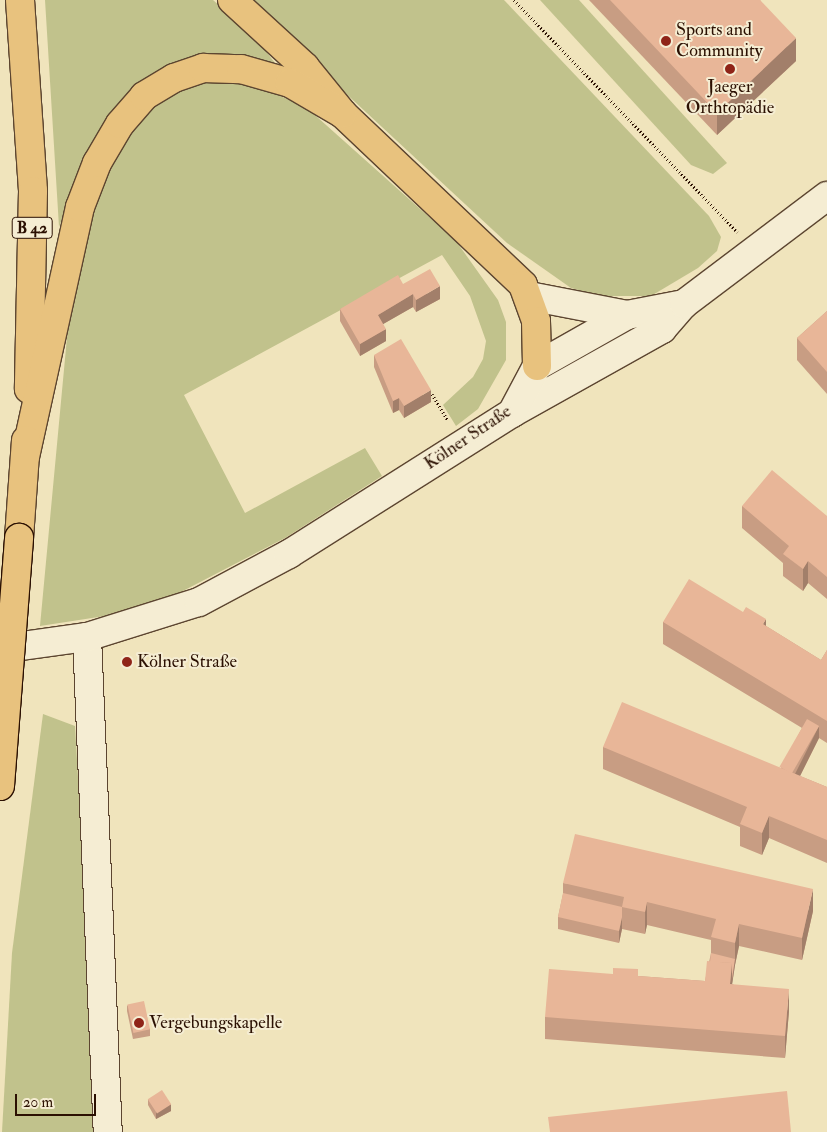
<!DOCTYPE html>
<html>
<head>
<meta charset="utf-8">
<style>
  body { margin:0 }
  #map { position:relative; width:827px; height:1132px; overflow:hidden; background:#f0e4bc; font-family:"IM FELL Double Pica",serif }
  div>[style] { position:absolute }
  [style*='--x'] { left:calc(var(--x)*1px); top:calc(var(--y)*1px); width:calc(var(--w)*1px); rotate:calc(var(--a)*1deg) }
  .green>* { inset:0; background:#c1c28c }
  .path>* { height:3px; margin-top:-1.5px; transform-origin:0; background:repeating-linear-gradient(90deg,#2b1002 0 1px,transparent 0 3.5px) }
  .roads { filter:drop-shadow(1px 0 #5c4530) drop-shadow(-1px 0 #5c4530) drop-shadow(0 1px #5c4530) drop-shadow(0 -1px #5c4530) }
  .minor>* { height:28px; margin:-14px; padding:0 14px; transform-origin:14px; border-radius:14px; background:#f5edd3 }
  .tertiary>* { height:28px; margin:-14px; padding:0 14px; transform-origin:14px; border-radius:14px; background:#f5edd3 }
  .trunk>* { height:28px; margin:-14px; padding:0 14px; transform-origin:14px; border-radius:14px; background:#e8c27e }
  .bridges { filter:drop-shadow(1px 0 #2b1002) drop-shadow(-1px 0 #2b1002) drop-shadow(0 1px #2b1002) drop-shadow(0 -1px #2b1002) }
  .trunk-bridge>* { height:28px; margin:-14px; padding:0 14px; transform-origin:14px; border-radius:14px; background:#e8c27e }
  .wall>* { inset:0; background:#c89d83 }
  .shaded-wall>* { inset:0; background:#a27f6a }
  .building>* { inset:0; background:#e8b698; transform-origin:0 0 }
  .dots>* { width:14px; height:14px; translate:-50% -50%; box-sizing:border-box; border:2px solid #f5edd3; border-radius:50% }
  span { translate:-50% -50%; white-space:nowrap; text-align:center; line-height:1.15; -webkit-text-stroke:4px #f5edd3; paint-order:stroke }
  .shield-label span { padding:1px 4px; background:#f5edd3; border:1px solid; border-radius:4px; -webkit-text-stroke-width:0 }
  .shield-label { font-size:16px; color:#2b1002; font-weight:700 }
  .poi-label { font-size:18px; color:#2b1002 }
  .left { translate:0 -50%; text-align:left }
  .street-label { font-size:18px; color:#2b1002 }
  .scale { position:absolute; left:15px; top:1094px; width:81px; height:22px; box-sizing:border-box; border:2px solid #2b1002; border-top:0; padding-left:6px; font-size:15px; line-height:18px; white-space:nowrap; color:#2b1002; -webkit-text-stroke:4px #f5edd3; paint-order:stroke }
</style>
</head>
<body>
<div id="map">
  <div class="green">
    <div style="clip-path:polygon(45px 0,213px 0,255px 37px,278px 67px,256px 60px,111px 114px,81px 166px,59px 227px)"></div>
    <div style="clip-path:polygon(245px 0,504px 0,709px 216px,721px 237px,717px 251px,698px 268px,651px 296px,600px 296px,571px 288px,507px 243px)"></div>
    <div style="clip-path:polygon(540px 0,579px 0,727px 163px,713px 174px,691px 165px)"></div>
    <div style="clip-path:polygon(206px 81px,256px 85px,307px 108px,456px 241px,498px 300px,506px 322px,506px 360px,478px 409px,456px 426px,443px 405px,473px 377px,483px 359px,486px 341px,470px 296px,442px 255px,184px 395px,245px 513px,365px 448px,382px 476px,285px 538px,179px 593px,118px 614px,40px 626px,69px 316px,99px 187px,134px 123px,181px 87px)"></div>
    <div style="clip-path:polygon(43px 714px,75px 726px,99px 1132px,2px 1132px,12px 953px)"></div>
  </div>
  <div class="path">
    <div style="--x:514;--y:0;--w:322;--a:46.1"></div>
    <div style="--x:432;--y:394;--w:31;--a:59"></div>
  </div>
  <div class="roads">
    <div class="minor">
      <div style="--x:529;--y:296;--w:100;--a:11"></div>
      <div style="--x:627;--y:315;--w:58;--a:-10.9"></div>
      <div style="--x:537;--y:366;--w:103;--a:-29.5"></div>
      <div style="--x:512;--y:413;--w:172;--a:-29.2"></div>
      <div style="--x:662;--y:329;--w:33;--a:-49"></div>
      <div style="--x:684;--y:304;--w:179;--a:-37.1"></div>
      <div style="--x:87;--y:637;--w:495;--a:87.6"></div>
    </div>
    <div class="tertiary">
      <div style="--x:0;--y:649;--w:88;--a:-7.9"></div>
      <div style="--x:87;--y:637;--w:117;--a:-17.4"></div>
      <div style="--x:199;--y:602;--w:102;--a:-28.1"></div>
      <div style="--x:289;--y:554;--w:264;--a:-32.3"></div>
      <div style="--x:512;--y:413;--w:53;--a:-62"></div>
    </div>
    <div class="trunk">
      <div style="--x:20;--y:0;--w:191;--a:86.1"></div>
      <div style="--x:33;--y:191;--w:198;--a:91.2"></div>
      <div style="--x:232;--y:0;--w:99;--a:42.5"></div>
      <div style="--x:305;--y:67;--w:60;--a:51"></div>
      <div style="--x:343;--y:114;--w:248;--a:43.5"></div>
      <div style="--x:523;--y:285;--w:38;--a:70"></div>
      <div style="--x:536;--y:321;--w:45;--a:88.7"></div>
      <div style="--x:25;--y:457;--w:256;--a:-77.6"></div>
      <div style="--x:80;--y:207;--w:47;--a:-68.9"></div>
      <div style="--x:97;--y:163;--w:45;--a:-59.5"></div>
      <div style="--x:120;--y:124;--w:37;--a:-49"></div>
      <div style="--x:144;--y:96;--w:35;--a:-31"></div>
      <div style="--x:174;--y:78;--w:31;--a:-19"></div>
      <div style="--x:203;--y:68;--w:38;--a:2"></div>
      <div style="--x:241;--y:69;--w:51;--a:15.9"></div>
      <div style="--x:290;--y:83;--w:61;--a:30.3"></div>
      <div style="--x:19;--y:538;--w:98;--a:-85.9"></div>
    </div>
  </div>
  <div class="bridges">
    <div class="trunk-bridge">
      <div style="--x:0;--y:786;--w:249;--a:-85.6"></div>
    </div>
  </div>
  <div class="wall">
    <div style="clip-path:polygon(589px 0,760px 0,796px 61px,717px 135px)"></div>
    <div style="clip-path:polygon(403px 284px,440px 299px,416px 312px,413px 307px,383px 324px,386px 341px,360px 356px,340px 321px,340px 309px)"></div>
    <div style="clip-path:polygon(827px 311px,827px 394px,797px 360px,797px 338px)"></div>
    <div style="clip-path:polygon(374px 355px,431px 402px,404px 418px,399px 410px,393px 413px,374px 367px)"></div>
    <div style="clip-path:polygon(742px 506px,827px 516px,827px 599px,808px 583px,803px 591px,783px 576px,783px 563px,742px 528px)"></div>
    <div style="clip-path:polygon(663px 622px,766px 626px,821px 660px,827px 650px,827px 743px,819px 738px,800px 776px,827px 787px,827px 863px,769px 838px,762px 855px,740px 846px,740px 827px,603px 769px,603px 747px,781px 768px,802px 728px,663px 644px)"></div>
    <div style="clip-path:polygon(563px 883px,813px 911px,802px 960px,739px 946px,735px 965px,732px 984px,789px 1011px,785px 1058px,545px 1039px,545px 1017px,638px 976px,705px 981px,711px 953px,711px 940px,647px 925px,645px 934px,622px 929px,619px 943px,558px 929px,558px 917px,563px 894px)"></div>
    <div style="clip-path:polygon(127px 1005px,150px 1029px,150px 1036px,133px 1039px,127px 1011px)"></div>
    <div style="clip-path:polygon(148px 1099px,171px 1111px,156px 1119px,148px 1105px)"></div>
  </div>
  <div class="shaded-wall">
    <div style="clip-path:polygon(796px 38px,796px 61px,717px 135px,717px 113px)"></div>
    <div style="clip-path:polygon(440px 286px,440px 299px,416px 312px,416px 300px)"></div>
    <div style="clip-path:polygon(413px 294px,413px 307px,378px 327px,378px 315px)"></div>
    <div style="clip-path:polygon(386px 329px,386px 341px,360px 356px,360px 344px)"></div>
    <div style="clip-path:polygon(431px 390px,431px 402px,404px 418px,404px 406px)"></div>
    <div style="clip-path:polygon(399px 398px,399px 410px,393px 413px,393px 401px)"></div>
    <div style="clip-path:polygon(808px 561px,808px 583px,803px 591px,803px 569px)"></div>
    <div style="clip-path:polygon(766px 619px,766px 641px,763px 624px)"></div>
    <div style="clip-path:polygon(819px 726px,819px 738px,791px 794px,791px 782px)"></div>
    <div style="clip-path:polygon(769px 816px,769px 838px,762px 855px,762px 833px)"></div>
    <div style="clip-path:polygon(813px 889px,813px 911px,802px 960px,802px 938px)"></div>
    <div style="clip-path:polygon(647px 902px,647px 925px,645px 934px,645px 912px)"></div>
    <div style="clip-path:polygon(622px 917px,622px 929px,619px 943px,619px 931px)"></div>
    <div style="clip-path:polygon(739px 924px,739px 946px,735px 965px,735px 943px)"></div>
    <div style="clip-path:polygon(735px 959px,735px 965px,732px 985px,730px 984px,732px 963px)"></div>
    <div style="clip-path:polygon(789px 989px,789px 1011px,785px 1058px,785px 1036px)"></div>
    <div style="clip-path:polygon(171px 1104px,171px 1111px,156px 1119px,156px 1112px)"></div>
  </div>
  <div class="building">
    <div style="clip-path:polygon(610px 0,760px 0,796px 38px,717px 113px)"></div>
    <div style="clip-path:polygon(430px 269px,440px 286px,416px 300px,413px 294px,378px 315px,386px 329px,360px 344px,340px 309px,398px 275px,403px 284px)"></div>
    <div style="clip-path:polygon(827px 311px,827px 372px,797px 338px)"></div>
    <div style="clip-path:polygon(401px 339px,431px 390px,404px 406px,399px 398px,393px 401px,374px 355px)"></div>
    <div style="clip-path:polygon(772px 470px,827px 516px,827px 577px,808px 561px,803px 569px,783px 554px,789px 546px,742px 506px)"></div>
    <div style="clip-path:polygon(689px 579px,743px 612px,746px 607px,766px 619px,763px 624px,821px 660px,827px 650px,827px 721px,663px 622px)"></div>
    <div style="clip-path:polygon(622px 702px,827px 787px,827px 840px,769px 816px,762px 833px,740px 824px,747px 807px,603px 747px)"></div>
    <div style="left:807px;top:719px;width:14px;height:55px;rotate:30deg"></div>
    <div style="clip-path:polygon(575px 834px,813px 889px,802px 938px,739px 924px,735px 943px,711px 937px,716px 919px,647px 902px,645px 912px,622px 907px,624px 897px,563px 883px)"></div>
    <div style="clip-path:polygon(563px 893px,622px 907px,622px 917px,619px 931px,558px 917px)"></div>
    <div style="clip-path:polygon(711px 953px,735px 959px,732px 979px,732px 963px,710px 962px)"></div>
    <div style="clip-path:polygon(707px 961px,732px 963px,730px 984px,789px 989px,785px 1036px,545px 1017px,549px 969px,613px 974px,613px 968px,638px 969px,638px 976px,705px 981px)"></div>
    <div style="left:144px;top:1001px;width:29px;height:17px;rotate:78deg"></div>
    <div style="left:162px;top:1090px;width:17px;height:17px;rotate:57deg"></div>
    <div style="clip-path:polygon(787px 1091px,791px 1132px,550px 1132px,548px 1117px)"></div>
  </div>
  <div class="dots">
    <div style="left:666px;top:41px;background:#8f2418"></div>
    <div style="left:730px;top:69px;background:#8f2418"></div>
    <div style="left:127px;top:662px;background:#8f2418"></div>
    <div style="left:139px;top:1023px;background:#8f2418"></div>
  </div>
  <div class="shield-label">
    <span style="left:32px;top:228px">B 42</span>
  </div>
  <div class="poi-label">
    <span class="left" style="left:676px;top:41px">Sports and<br>Community</span>
    <span style="left:730px;top:98px">Jaeger<br>Orthtopädie</span>
    <span class="left" style="left:137px;top:662px">Kölner Straße</span>
    <span class="left" style="left:149px;top:1023px">Vergebungskapelle</span>
  </div>
  <div class="street-label">
    <span style="left:468px;top:438px;rotate:-34deg">Kölner Straße</span>
  </div>
  <div class="scale">20 m</div>
</div>
</body>
</html>
